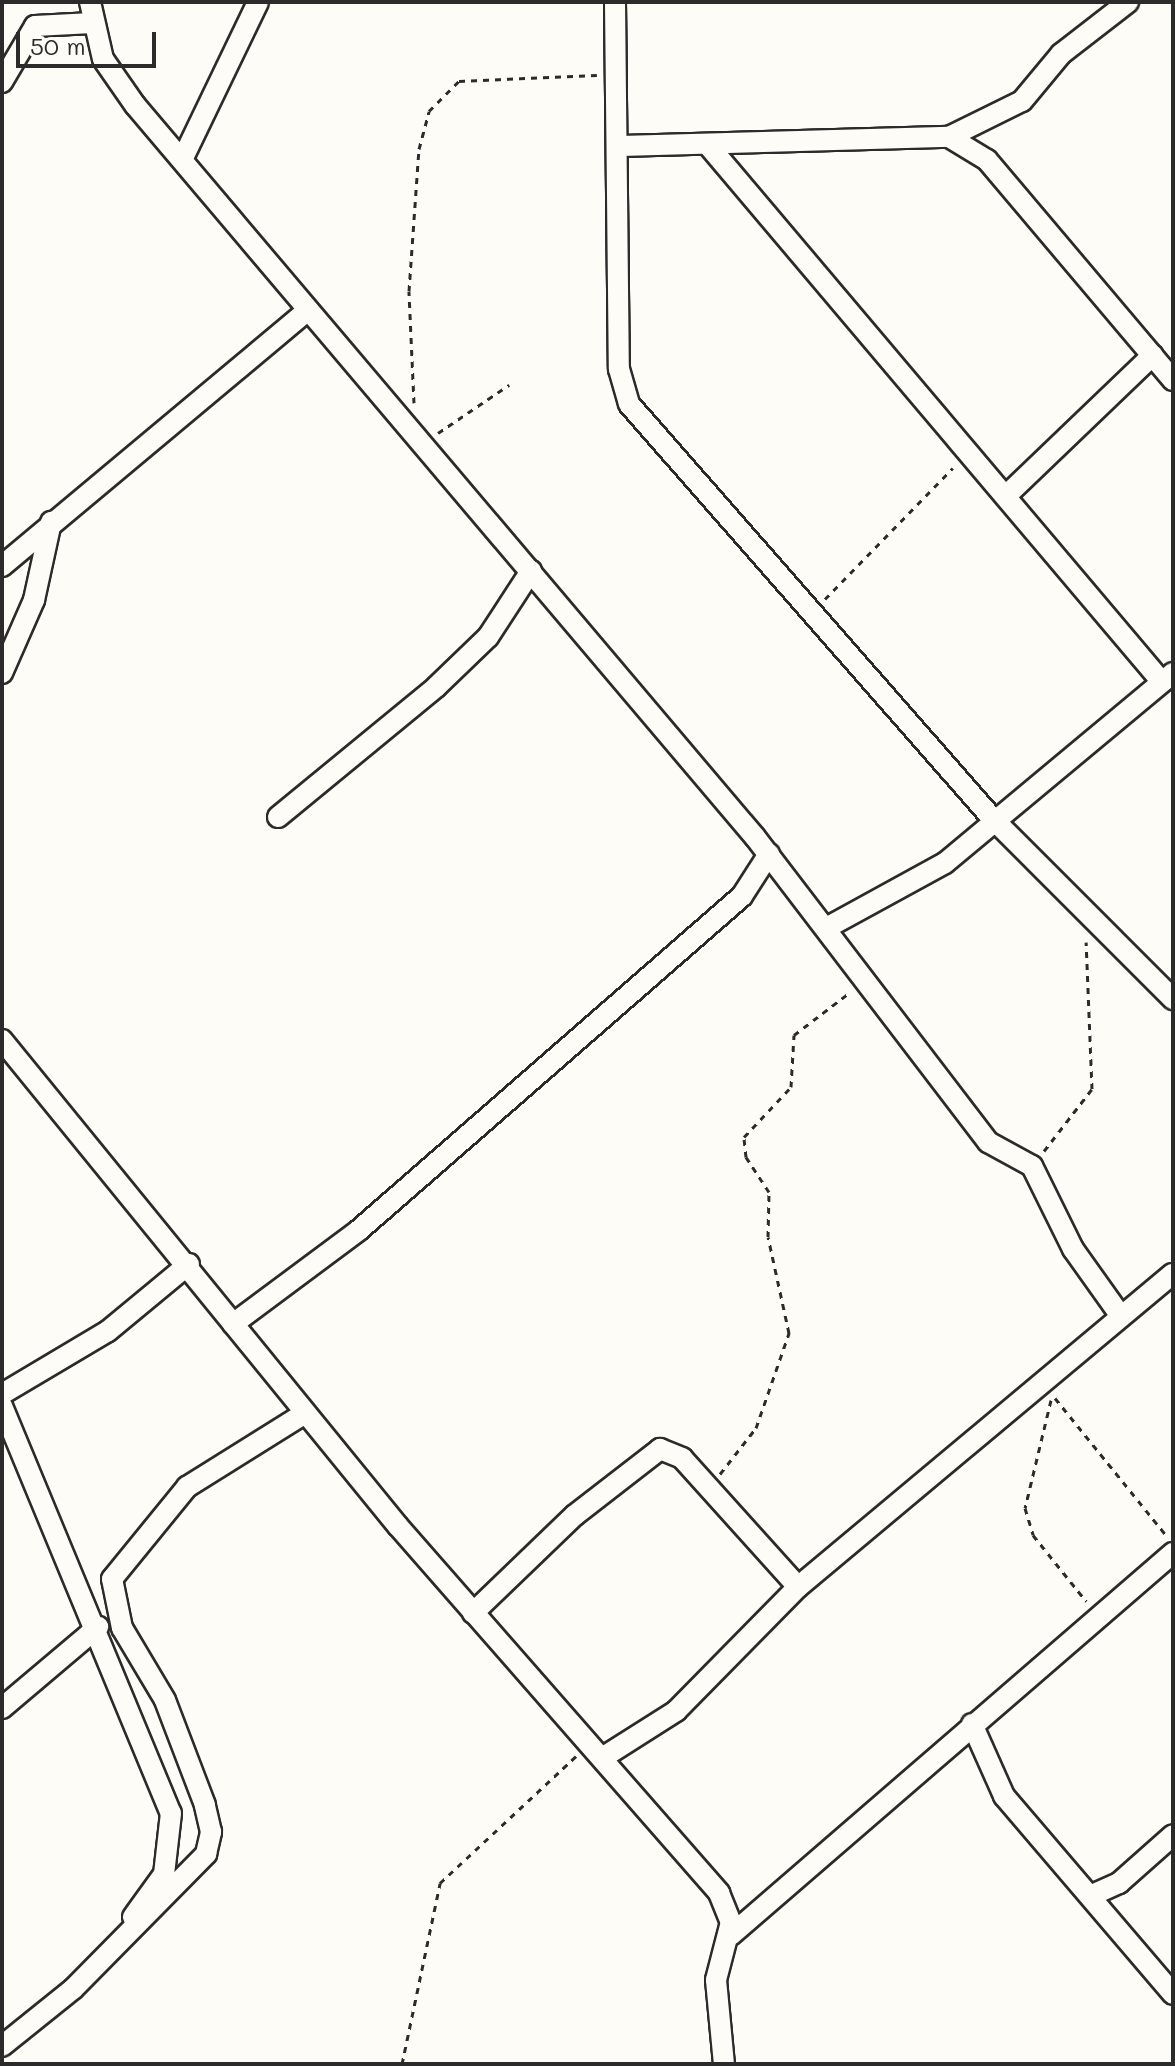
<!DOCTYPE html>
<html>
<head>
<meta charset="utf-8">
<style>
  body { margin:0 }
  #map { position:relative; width:1175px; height:2066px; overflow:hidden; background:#fdfcf7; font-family:Mali,sans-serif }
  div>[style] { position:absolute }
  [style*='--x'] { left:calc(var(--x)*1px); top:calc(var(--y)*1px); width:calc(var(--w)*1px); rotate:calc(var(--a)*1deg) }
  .path>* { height:3px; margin-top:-1.5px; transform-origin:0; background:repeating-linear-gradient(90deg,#2b2b2b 0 6px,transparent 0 12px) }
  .roads { filter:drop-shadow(2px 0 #2b2b2b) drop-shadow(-2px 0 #2b2b2b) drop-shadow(0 2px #2b2b2b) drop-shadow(0 -2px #2b2b2b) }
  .minor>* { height:20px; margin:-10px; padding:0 10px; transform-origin:10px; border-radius:10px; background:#fdfcf7 }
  span { translate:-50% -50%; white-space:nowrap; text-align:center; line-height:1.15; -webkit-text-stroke:7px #fdfcf7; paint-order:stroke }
  .frame { position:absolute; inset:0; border:4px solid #2b2b2b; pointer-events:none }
  .scale { position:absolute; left:16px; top:32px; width:140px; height:36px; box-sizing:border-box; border:4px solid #2b2b2b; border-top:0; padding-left:10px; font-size:24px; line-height:28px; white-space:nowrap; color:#2b2b2b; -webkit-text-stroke:6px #fdfcf7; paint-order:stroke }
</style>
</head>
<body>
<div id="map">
  <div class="path">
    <div style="--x:414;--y:403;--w:112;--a:-92.6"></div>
    <div style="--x:409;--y:291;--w:142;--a:-86"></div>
    <div style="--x:419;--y:149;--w:39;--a:-75"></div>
    <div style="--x:429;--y:111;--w:42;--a:-45"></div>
    <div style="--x:459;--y:81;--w:138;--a:-2.5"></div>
    <div style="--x:438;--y:433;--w:86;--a:-34.1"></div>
    <div style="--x:825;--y:599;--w:183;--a:-45.7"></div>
    <div style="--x:1044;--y:1151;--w:78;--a:-52.3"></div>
    <div style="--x:1092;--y:1089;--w:147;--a:-92.3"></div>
    <div style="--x:1055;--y:1398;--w:176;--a:51"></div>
    <div style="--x:1051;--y:1400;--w:111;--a:103.5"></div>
    <div style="--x:1025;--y:1508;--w:28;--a:73"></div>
    <div style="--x:1033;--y:1535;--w:85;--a:51.2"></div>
    <div style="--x:720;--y:1474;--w:58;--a:-52"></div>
    <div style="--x:756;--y:1428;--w:101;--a:-70.8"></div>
    <div style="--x:789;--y:1333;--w:98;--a:-102.3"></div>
    <div style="--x:768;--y:1237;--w:45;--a:-88.7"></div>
    <div style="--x:769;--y:1192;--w:42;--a:-123.3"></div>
    <div style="--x:746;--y:1157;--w:20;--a:-96"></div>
    <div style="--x:744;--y:1137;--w:69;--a:-46.8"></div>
    <div style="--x:791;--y:1087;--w:52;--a:-86.7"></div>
    <div style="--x:794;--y:1035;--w:69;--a:-37.4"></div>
    <div style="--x:402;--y:2064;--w:185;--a:-78.1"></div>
    <div style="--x:440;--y:1883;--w:186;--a:-43"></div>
  </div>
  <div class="roads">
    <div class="minor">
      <div style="--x:90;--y:2;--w:58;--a:77.2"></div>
      <div style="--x:103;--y:59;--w:56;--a:55.2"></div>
      <div style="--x:135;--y:105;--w:959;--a:49.74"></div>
      <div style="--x:755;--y:837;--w:384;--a:52.6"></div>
      <div style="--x:988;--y:1142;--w:50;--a:28.6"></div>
      <div style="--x:1032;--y:1166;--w:93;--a:63.7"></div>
      <div style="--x:1073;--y:1249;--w:81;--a:54.5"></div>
      <div style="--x:615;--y:2;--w:367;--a:89.4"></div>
      <div style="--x:619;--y:369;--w:36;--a:74"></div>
      <div style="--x:629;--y:404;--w:552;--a:48.75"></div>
      <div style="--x:993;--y:819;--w:255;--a:45"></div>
      <div style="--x:2;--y:82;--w:65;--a:-59.5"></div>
      <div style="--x:35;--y:26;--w:57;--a:-3"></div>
      <div style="--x:949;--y:137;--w:44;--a:31.2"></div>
      <div style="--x:987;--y:160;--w:288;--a:49.8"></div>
      <div style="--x:708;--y:145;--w:703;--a:49.79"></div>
      <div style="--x:622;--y:146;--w:327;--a:-1.6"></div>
      <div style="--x:949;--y:137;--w:81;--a:-26.3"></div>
      <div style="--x:1022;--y:101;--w:61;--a:-50.3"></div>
      <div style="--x:1061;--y:54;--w:85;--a:-37.8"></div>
      <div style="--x:183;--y:158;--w:173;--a:-64.3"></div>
      <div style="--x:1009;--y:493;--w:199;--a:-43.8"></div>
      <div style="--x:2;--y:566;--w:398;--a:-39.9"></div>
      <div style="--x:2;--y:673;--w:80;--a:-66.3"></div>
      <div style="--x:34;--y:600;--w:80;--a:-77.7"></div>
      <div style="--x:278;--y:817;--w:205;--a:-39.4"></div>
      <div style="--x:436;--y:687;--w:72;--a:-43.9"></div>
      <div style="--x:488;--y:637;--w:79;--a:-56.9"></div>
      <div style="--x:828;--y:927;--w:133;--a:-28.7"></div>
      <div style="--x:945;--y:863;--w:297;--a:-39.8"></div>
      <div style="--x:2;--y:1040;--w:627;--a:50.83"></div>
      <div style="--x:398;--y:1526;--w:488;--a:48.8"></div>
      <div style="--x:719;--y:1893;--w:31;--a:68"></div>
      <div style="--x:731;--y:1922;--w:60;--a:104.5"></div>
      <div style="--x:716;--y:1980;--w:84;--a:84.6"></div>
      <div style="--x:233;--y:1324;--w:157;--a:-36.7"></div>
      <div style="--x:359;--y:1230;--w:508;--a:-41.09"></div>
      <div style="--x:742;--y:896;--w:50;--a:-57.3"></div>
      <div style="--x:2;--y:1394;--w:123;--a:-30.7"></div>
      <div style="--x:108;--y:1331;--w:105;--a:-39.6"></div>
      <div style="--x:2;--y:1406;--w:441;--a:67.5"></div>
      <div style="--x:171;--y:1813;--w:61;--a:96.5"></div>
      <div style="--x:164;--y:1874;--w:53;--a:125.8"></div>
      <div style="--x:473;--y:1613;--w:141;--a:-43.9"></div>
      <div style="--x:575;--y:1515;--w:108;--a:-37.8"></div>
      <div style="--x:660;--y:1449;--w:24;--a:22"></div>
      <div style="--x:682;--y:1458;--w:173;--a:48"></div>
      <div style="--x:2;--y:1708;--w:126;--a:-40.2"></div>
      <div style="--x:972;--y:1724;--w:79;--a:66"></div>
      <div style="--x:1004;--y:1796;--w:260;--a:49.5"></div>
      <div style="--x:602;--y:1758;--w:88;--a:-32.4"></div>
      <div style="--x:676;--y:1711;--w:174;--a:-45.5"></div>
      <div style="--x:798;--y:1587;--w:488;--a:-39.9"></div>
      <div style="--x:1090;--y:1896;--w:32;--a:-24"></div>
      <div style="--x:1119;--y:1883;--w:72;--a:-41.6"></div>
      <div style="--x:731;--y:1935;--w:584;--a:-40.84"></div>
      <div style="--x:2;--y:2046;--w:91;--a:-38.8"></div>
      <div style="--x:73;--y:1989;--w:190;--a:-45.4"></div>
      <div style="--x:206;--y:1854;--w:23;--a:-77"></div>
      <div style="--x:211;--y:1832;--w:28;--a:-103"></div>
      <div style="--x:205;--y:1805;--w:112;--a:-110.9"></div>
      <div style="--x:165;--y:1700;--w:84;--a:-120.8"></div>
      <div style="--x:122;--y:1628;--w:50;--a:-101.5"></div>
      <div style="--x:112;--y:1579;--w:119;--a:-50.8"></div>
      <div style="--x:187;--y:1487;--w:138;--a:-32"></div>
    </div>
  </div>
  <div class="frame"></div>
  <div class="scale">50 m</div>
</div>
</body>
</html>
